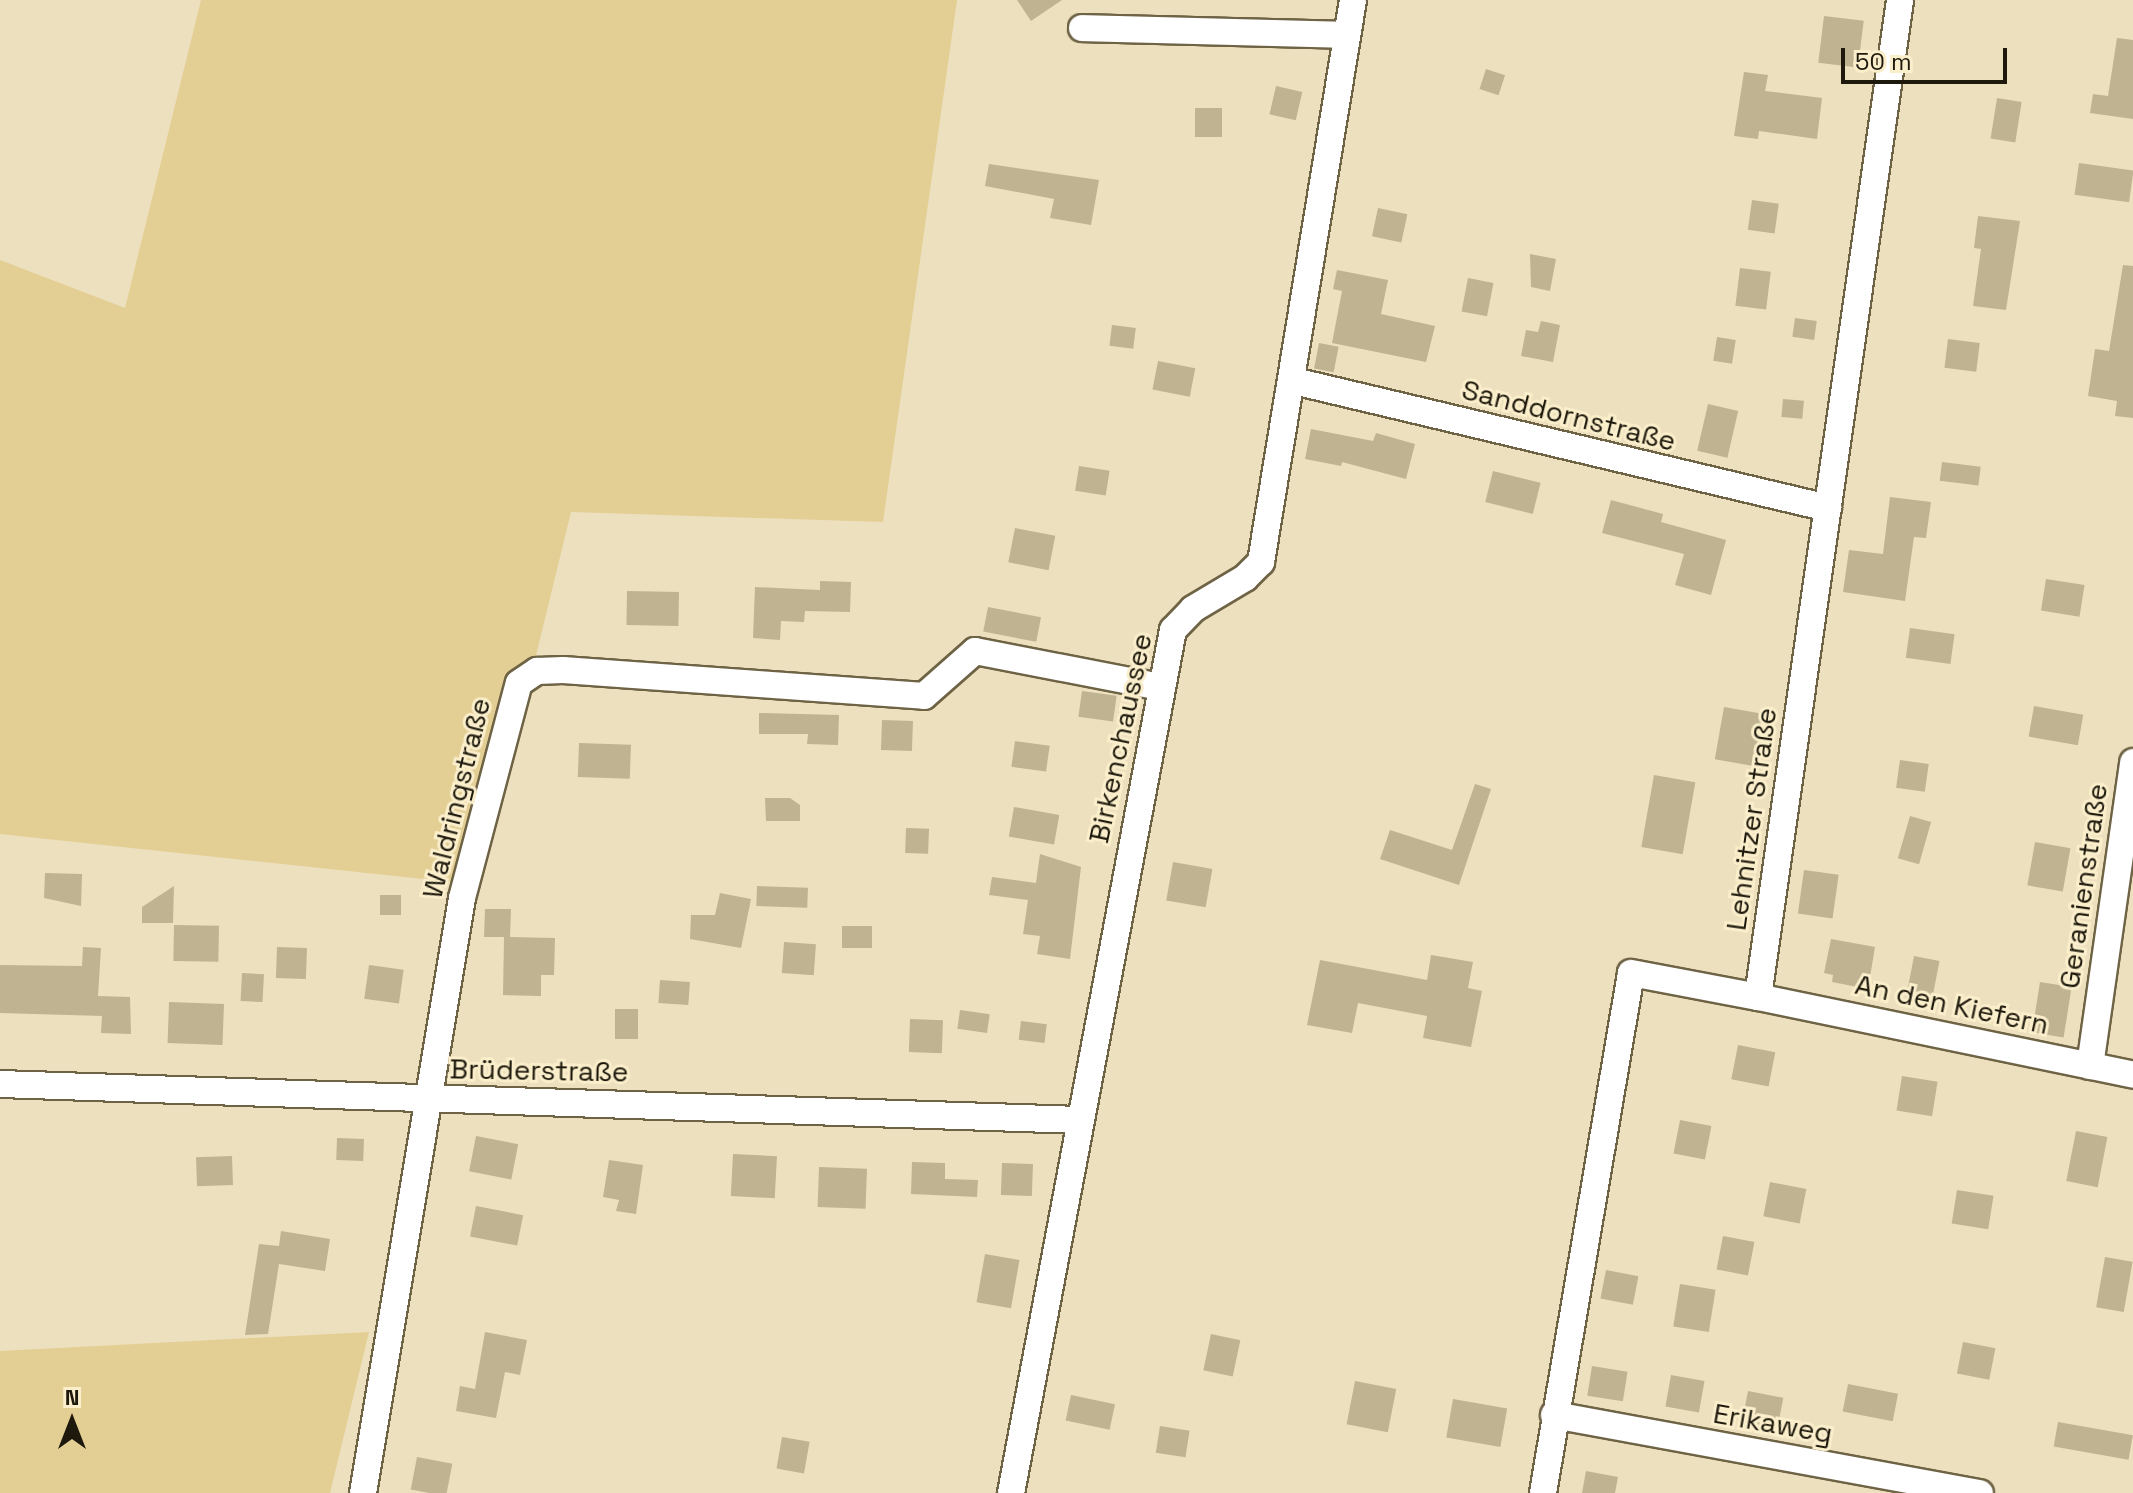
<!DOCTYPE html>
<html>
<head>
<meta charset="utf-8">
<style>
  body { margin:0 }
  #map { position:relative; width:2133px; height:1493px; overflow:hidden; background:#ede0be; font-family:"Space Grotesk",sans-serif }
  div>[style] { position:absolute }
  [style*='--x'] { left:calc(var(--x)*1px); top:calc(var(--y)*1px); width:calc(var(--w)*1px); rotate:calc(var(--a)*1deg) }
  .green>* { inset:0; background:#e3ce94 }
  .building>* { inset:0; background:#bfb392; transform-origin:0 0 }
  .roads { filter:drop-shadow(2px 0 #6e6345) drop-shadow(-2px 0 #6e6345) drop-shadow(0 2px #6e6345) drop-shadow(0 -2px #6e6345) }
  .minor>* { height:26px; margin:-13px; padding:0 13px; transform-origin:13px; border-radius:13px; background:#fff }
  span { translate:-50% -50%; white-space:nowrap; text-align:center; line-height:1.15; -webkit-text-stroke:6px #faeecb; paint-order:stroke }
  .street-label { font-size:28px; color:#1e190d }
  .north { position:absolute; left:32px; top:1381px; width:80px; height:80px; -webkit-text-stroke:6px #faeecb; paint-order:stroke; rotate:0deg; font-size:22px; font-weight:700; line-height:32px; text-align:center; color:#1e190d }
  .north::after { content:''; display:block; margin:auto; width:28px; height:36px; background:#1e190d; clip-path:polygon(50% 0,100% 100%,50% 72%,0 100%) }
  .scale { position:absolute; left:1841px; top:48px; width:166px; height:36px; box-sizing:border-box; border:4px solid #1e190d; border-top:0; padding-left:10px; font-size:24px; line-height:28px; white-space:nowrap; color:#1e190d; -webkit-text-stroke:6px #faeecb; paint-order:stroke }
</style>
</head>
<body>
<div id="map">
  <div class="green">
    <div style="clip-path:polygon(201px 0,957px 0,883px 522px,571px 512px,480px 885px,0 834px,0 260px,125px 308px)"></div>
    <div style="clip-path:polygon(369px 1332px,330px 1493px,0 1493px,0 1351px)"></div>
  </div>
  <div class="building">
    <div style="clip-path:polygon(1017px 0,1062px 0,1031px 21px)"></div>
    <div style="left:1824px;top:16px;width:40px;height:47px;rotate:7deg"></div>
    <div style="clip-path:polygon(2117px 38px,2133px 40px,2133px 119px,2090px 113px,2093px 94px,2108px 96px)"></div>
    <div style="left:1486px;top:69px;width:20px;height:21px;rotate:18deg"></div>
    <div style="clip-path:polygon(1744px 72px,1768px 75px,1765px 91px,1822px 98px,1817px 139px,1759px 131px,1758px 139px,1734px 136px)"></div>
    <div style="left:1276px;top:86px;width:27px;height:29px;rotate:13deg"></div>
    <div style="left:1997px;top:98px;width:25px;height:41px;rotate:9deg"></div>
    <div style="left:1222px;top:108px;width:29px;height:27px;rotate:90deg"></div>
    <div style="left:2079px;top:163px;width:55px;height:32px;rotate:8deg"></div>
    <div style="clip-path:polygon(989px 164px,1099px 180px,1091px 225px,1050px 218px,1054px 199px,985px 186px)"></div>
    <div style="left:1752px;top:200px;width:27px;height:30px;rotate:8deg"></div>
    <div style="left:1378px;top:208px;width:30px;height:29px;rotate:12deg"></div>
    <div style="clip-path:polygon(1978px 216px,2020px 221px,2006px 310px,1973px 306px,1981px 249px,1974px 248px)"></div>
    <div style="clip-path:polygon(1530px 254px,1556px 259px,1550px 291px,1531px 287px)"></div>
    <div style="clip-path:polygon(2123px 265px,2133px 266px,2133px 418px,2115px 416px,2117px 401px,2088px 396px,2095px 349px,2109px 351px)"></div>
    <div style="left:1740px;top:268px;width:31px;height:38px;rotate:7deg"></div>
    <div style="clip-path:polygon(1337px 270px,1388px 280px,1381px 314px,1435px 326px,1426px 362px,1332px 343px,1342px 291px,1333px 289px)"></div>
    <div style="left:1468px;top:278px;width:26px;height:34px;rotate:11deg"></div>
    <div style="left:1795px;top:318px;width:22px;height:19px;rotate:8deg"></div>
    <div style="clip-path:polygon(1541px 321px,1560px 325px,1553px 362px,1521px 356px,1526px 330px,1538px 332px)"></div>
    <div style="left:1112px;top:325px;width:24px;height:21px;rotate:7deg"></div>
    <div style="left:1717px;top:337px;width:19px;height:24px;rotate:9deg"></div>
    <div style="left:1948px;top:339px;width:32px;height:29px;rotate:7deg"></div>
    <div style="left:1319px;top:343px;width:20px;height:26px;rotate:11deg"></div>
    <div style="left:1158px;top:361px;width:38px;height:29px;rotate:11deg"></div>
    <div style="left:1783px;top:399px;width:21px;height:18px;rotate:5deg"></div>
    <div style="left:1708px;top:404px;width:31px;height:48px;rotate:13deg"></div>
    <div style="clip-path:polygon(1311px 429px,1373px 441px,1376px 433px,1415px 444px,1406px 479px,1342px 462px,1341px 466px,1305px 459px)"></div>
    <div style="left:1942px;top:462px;width:39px;height:19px;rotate:7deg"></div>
    <div style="left:1079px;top:466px;width:31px;height:25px;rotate:9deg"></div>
    <div style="left:1493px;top:471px;width:49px;height:32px;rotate:14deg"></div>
    <div style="clip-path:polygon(1890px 497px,1931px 502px,1926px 538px,1914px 537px,1905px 601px,1843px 592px,1849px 550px,1883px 554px)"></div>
    <div style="clip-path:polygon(1611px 500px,1663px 514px,1661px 522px,1726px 540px,1711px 595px,1675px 585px,1684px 554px,1602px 533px)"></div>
    <div style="left:1015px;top:528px;width:41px;height:35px;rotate:11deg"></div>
    <div style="left:2046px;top:579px;width:39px;height:32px;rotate:9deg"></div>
    <div style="clip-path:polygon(820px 581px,851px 582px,850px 612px,805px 611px,804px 622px,781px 621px,780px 640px,753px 638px,755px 587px,820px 590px)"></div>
    <div style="left:627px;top:591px;width:52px;height:34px;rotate:1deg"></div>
    <div style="left:988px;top:607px;width:54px;height:25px;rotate:11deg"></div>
    <div style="left:1910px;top:628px;width:45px;height:30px;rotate:8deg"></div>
    <div style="left:1082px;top:691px;width:35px;height:26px;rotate:8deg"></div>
    <div style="left:2034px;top:706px;width:50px;height:31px;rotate:10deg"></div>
    <div style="left:1724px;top:707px;width:39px;height:53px;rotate:10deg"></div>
    <div style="clip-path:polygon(759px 713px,839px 715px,838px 745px,807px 744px,808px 734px,759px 734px)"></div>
    <div style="left:882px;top:720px;width:31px;height:30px;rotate:2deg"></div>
    <div style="left:1015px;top:741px;width:35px;height:26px;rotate:8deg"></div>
    <div style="left:579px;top:743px;width:52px;height:34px;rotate:2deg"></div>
    <div style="left:1900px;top:760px;width:29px;height:28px;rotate:8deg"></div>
    <div style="left:1654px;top:775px;width:42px;height:73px;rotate:10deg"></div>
    <div style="clip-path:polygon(1475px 784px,1491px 789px,1459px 885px,1380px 859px,1390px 830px,1452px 850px)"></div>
    <div style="clip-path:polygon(765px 798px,790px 798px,800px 805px,800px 821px,766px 821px)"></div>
    <div style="left:1014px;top:807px;width:46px;height:30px;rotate:10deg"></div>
    <div style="left:1910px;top:816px;width:22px;height:44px;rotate:16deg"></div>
    <div style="left:906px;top:828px;width:23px;height:25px;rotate:2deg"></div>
    <div style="left:2035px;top:842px;width:36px;height:44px;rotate:10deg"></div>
    <div style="clip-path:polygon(1040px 854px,1081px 867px,1070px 959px,1037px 954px,1040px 936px,1023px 934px,1028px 900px,989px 895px,992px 877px,1036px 883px)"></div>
    <div style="left:1173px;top:862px;width:40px;height:39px;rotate:10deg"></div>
    <div style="left:1804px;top:870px;width:35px;height:44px;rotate:8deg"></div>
    <div style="clip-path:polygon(45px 873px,82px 874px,81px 906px,44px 898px)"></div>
    <div style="clip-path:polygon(174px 886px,173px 923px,142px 923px,142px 907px)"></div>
    <div style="left:757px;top:886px;width:51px;height:20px;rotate:2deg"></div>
    <div style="clip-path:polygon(720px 893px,751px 899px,741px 948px,690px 939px,691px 915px,715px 915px)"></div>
    <div style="left:380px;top:895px;width:21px;height:20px"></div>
    <div style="clip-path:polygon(485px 909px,511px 909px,510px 937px,555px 938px,554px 975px,541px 975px,541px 996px,503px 995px,504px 937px,484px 937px)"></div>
    <div style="left:174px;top:925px;width:45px;height:36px;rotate:1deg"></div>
    <div style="left:842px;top:926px;width:30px;height:22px"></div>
    <div style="clip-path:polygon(1831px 939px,1875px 947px,1868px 989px,1832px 982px,1833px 975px,1824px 973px)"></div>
    <div style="left:784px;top:942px;width:32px;height:31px;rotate:4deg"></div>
    <div style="clip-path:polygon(83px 947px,101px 948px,98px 996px,130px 997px,131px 1034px,101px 1033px,102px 1016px,0 1013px,0 965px,82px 966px)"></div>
    <div style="left:277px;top:947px;width:30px;height:31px;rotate:2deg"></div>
    <div style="clip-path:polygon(1431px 955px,1473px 962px,1468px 988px,1482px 991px,1471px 1047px,1423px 1038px,1427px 1016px,1358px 1003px,1352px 1033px,1307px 1025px,1320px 960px,1427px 980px)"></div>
    <div style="left:1914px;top:956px;width:26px;height:46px;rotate:11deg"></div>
    <div style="left:369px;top:965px;width:35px;height:34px;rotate:8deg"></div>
    <div style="left:242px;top:973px;width:22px;height:28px;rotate:3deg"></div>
    <div style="left:660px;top:980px;width:30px;height:23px;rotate:4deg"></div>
    <div style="left:2040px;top:982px;width:32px;height:51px;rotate:9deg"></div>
    <div style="left:169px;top:1002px;width:55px;height:41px;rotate:2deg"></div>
    <div style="left:615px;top:1009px;width:23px;height:30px"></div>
    <div style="left:960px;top:1010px;width:30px;height:19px;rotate:8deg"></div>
    <div style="left:910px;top:1019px;width:33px;height:33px;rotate:2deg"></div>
    <div style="left:1021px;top:1021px;width:26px;height:19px;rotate:7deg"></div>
    <div style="left:1738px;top:1045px;width:38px;height:35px;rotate:11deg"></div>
    <div style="left:1902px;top:1076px;width:36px;height:35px;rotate:9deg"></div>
    <div style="left:1680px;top:1120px;width:32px;height:34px;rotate:11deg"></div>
    <div style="left:2076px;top:1131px;width:32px;height:51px;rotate:11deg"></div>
    <div style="left:476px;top:1136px;width:43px;height:36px;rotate:11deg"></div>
    <div style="left:337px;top:1138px;width:27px;height:22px;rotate:2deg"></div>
    <div style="left:733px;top:1154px;width:44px;height:42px;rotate:3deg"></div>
    <div style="left:232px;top:1156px;width:29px;height:36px;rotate:88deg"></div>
    <div style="clip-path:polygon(609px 1160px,643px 1165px,636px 1214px,616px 1211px,619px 1200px,603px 1197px)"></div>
    <div style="clip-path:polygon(912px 1162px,945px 1163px,945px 1179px,978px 1180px,977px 1197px,911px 1194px)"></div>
    <div style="left:1002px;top:1163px;width:31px;height:32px;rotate:2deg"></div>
    <div style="left:819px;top:1167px;width:48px;height:40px;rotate:2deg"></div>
    <div style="left:1770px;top:1182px;width:37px;height:35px;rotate:11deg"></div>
    <div style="left:1957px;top:1190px;width:37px;height:34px;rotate:9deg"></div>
    <div style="left:476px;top:1206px;width:48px;height:31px;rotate:11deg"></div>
    <div style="clip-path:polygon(281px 1231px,330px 1239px,325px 1271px,279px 1264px,268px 1334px,245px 1335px,259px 1244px,279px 1246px)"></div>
    <div style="left:1723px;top:1236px;width:32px;height:34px;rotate:11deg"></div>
    <div style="left:985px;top:1254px;width:35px;height:49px;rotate:10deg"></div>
    <div style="left:2105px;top:1257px;width:28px;height:51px;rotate:10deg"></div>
    <div style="left:1606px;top:1270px;width:33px;height:29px;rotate:11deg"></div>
    <div style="left:1680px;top:1284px;width:36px;height:43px;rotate:9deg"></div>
    <div style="clip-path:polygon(485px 1332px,527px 1340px,520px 1375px,505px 1372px,496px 1418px,456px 1411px,460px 1386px,475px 1389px)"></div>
    <div style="left:1211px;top:1334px;width:30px;height:37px;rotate:12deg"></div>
    <div style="left:1963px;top:1342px;width:33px;height:32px;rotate:11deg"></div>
    <div style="left:1592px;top:1366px;width:36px;height:30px;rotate:9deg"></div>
    <div style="left:1671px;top:1375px;width:34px;height:32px;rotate:10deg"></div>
    <div style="left:1355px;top:1381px;width:42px;height:44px;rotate:11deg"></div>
    <div style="left:1848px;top:1384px;width:51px;height:28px;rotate:11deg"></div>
    <div style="left:1748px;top:1391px;width:36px;height:33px;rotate:11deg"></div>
    <div style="left:1071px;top:1395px;width:45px;height:26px;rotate:12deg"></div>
    <div style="left:1453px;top:1399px;width:55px;height:39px;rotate:10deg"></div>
    <div style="left:2058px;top:1422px;width:76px;height:25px;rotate:10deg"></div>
    <div style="left:1160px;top:1426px;width:30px;height:27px;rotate:9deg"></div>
    <div style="left:782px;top:1437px;width:28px;height:32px;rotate:10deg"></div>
    <div style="left:417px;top:1457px;width:36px;height:33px;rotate:11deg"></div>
    <div style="clip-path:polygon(1586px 1471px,1618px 1477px,1615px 1493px,1582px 1493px)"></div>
  </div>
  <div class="roads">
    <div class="minor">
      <div style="--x:1082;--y:28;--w:265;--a:1.5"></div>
      <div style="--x:1294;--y:381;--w:549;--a:13.38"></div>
      <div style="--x:1758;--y:997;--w:383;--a:11.7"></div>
      <div style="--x:2090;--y:1066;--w:307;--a:-81.9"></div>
      <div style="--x:0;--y:1084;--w:1078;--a:1.91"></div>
      <div style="--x:1554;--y:1415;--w:433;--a:10.4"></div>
      <div style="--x:363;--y:1493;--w:603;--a:-80.55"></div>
      <div style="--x:462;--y:898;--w:222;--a:-75.2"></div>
      <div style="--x:519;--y:683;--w:22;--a:-34"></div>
      <div style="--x:537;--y:671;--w:26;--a:-2"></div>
      <div style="--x:563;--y:670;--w:362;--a:4.1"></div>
      <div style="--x:924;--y:696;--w:68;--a:-41.4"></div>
      <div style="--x:975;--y:651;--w:189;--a:11"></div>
      <div style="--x:1011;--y:1493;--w:878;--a:-79.37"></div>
      <div style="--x:1173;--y:630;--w:29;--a:-46"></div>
      <div style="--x:1193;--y:609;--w:61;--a:-30.8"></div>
      <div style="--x:1245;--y:578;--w:23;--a:-45"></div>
      <div style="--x:1261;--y:562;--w:569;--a:-80.7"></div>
      <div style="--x:1543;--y:1493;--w:527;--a:-80.39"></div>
      <div style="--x:1631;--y:973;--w:129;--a:10.7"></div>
      <div style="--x:1758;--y:997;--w:1007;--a:-81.89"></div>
    </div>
  </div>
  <div class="street-label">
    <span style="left:1569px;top:415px;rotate:14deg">Sanddornstraße</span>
    <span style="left:1120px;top:738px;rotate:-78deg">Birkenchaussee</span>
    <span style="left:456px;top:798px;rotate:-76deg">Waldringstraße</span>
    <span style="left:1751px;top:819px;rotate:-82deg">Lehnitzer Straße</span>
    <span style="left:2083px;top:886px;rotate:-82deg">Geranienstraße</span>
    <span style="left:1952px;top:1004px;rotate:12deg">An den Kiefern</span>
    <span style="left:539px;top:1070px;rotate:1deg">Brüderstraße</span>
    <span style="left:1773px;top:1423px;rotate:10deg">Erikaweg</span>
  </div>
  <div class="north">N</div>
  <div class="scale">50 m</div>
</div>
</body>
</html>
